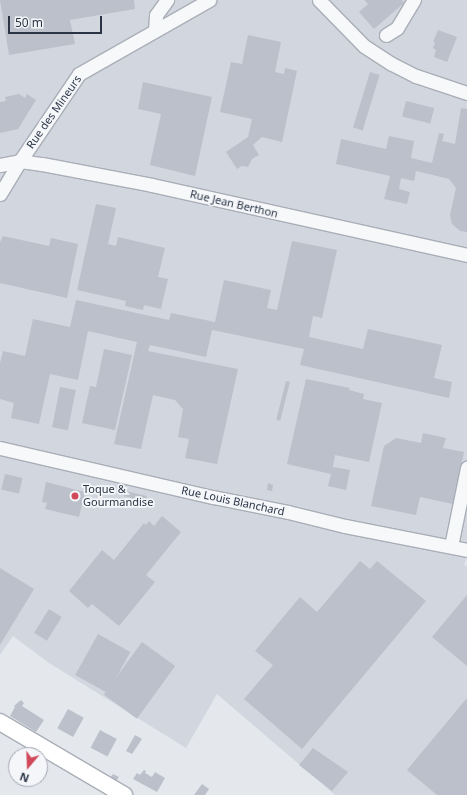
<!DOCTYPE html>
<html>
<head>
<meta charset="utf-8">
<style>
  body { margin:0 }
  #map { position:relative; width:467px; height:795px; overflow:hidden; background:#e4e7ec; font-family:"Noto Sans",sans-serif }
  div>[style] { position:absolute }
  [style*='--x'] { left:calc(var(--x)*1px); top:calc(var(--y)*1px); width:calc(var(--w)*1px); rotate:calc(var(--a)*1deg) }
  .built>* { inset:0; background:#d2d6de }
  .building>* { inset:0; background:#bbc0ca; transform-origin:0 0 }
  .roads { filter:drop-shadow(1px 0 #a9aeb7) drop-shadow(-1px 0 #a9aeb7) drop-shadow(0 1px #a9aeb7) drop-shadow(0 -1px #a9aeb7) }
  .minor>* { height:13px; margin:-6.5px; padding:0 6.5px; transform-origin:6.5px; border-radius:6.5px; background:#f7f8fa }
  .major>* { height:16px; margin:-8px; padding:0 8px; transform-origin:8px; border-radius:8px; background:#fff }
  .dots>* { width:11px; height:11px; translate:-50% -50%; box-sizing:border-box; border:2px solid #f4f6f9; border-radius:50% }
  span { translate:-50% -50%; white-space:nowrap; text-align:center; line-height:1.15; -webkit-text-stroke:3.5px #f4f6f9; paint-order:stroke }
  .street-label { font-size:11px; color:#2b3445 }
  .poi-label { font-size:11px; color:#2b3445 }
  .left { translate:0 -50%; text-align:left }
  .north { position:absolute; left:8px; top:747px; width:40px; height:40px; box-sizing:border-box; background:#f4f6f9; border:1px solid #a4a8b1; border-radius:50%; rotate:199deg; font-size:11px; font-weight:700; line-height:16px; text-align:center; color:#2b3445 }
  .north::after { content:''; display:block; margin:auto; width:14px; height:18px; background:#d1495b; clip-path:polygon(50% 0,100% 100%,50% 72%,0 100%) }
  .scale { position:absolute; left:8px; top:16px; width:94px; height:18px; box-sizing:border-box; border:2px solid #2b3445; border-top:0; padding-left:5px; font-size:12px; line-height:14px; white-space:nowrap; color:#2b3445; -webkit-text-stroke:3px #f4f6f9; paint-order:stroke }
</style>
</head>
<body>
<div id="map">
  <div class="built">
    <div style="clip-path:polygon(0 0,467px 0,467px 558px,464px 565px,467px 566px,467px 795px,335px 795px,217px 694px,186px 748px,49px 663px,13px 636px,0 655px)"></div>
  </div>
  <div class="building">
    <div style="clip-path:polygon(0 0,134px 0,135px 9px,70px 20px,75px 44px,9px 55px)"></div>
    <div style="clip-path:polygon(364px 0,402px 0,404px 3px,374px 29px,359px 12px,368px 4px)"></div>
    <div style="clip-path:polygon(438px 30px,457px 37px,447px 62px,434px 57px,436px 50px,433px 48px,435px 42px,433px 42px)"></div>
    <div style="clip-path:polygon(248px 35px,281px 42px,275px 72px,284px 74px,285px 68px,297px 71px,282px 142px,262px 137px,253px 145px,259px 155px,252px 159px,248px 167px,242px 166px,237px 169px,226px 152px,248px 137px,252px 119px,220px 112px,231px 62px,242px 64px)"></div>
    <div style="left:370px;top:72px;width:10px;height:58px;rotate:17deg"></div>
    <div style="clip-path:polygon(143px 82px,212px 97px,195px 176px,150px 165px,161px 114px,138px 109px)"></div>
    <div style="clip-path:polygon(19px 94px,25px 98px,27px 94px,36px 100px,18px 129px,0 133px,0 102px,6px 101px,5px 97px)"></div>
    <div style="left:406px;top:101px;width:29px;height:16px;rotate:14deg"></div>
    <div style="clip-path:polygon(461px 108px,467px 109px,467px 232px,460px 231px,452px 224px,450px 215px,456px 188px,449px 179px,416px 171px,414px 181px,401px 178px,399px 189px,410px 192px,407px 204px,384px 199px,390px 176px,336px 164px,341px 139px,386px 149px,389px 136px,414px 141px,411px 158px,432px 163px,439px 133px,444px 134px,442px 141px,455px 144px)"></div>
    <div style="clip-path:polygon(96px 204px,116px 208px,108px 244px,116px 246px,118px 237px,165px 248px,158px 277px,168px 279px,161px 309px,144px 305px,143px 310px,125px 306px,126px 301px,77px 290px)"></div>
    <div style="clip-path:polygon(3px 236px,49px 246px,51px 238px,78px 244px,67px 298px,0 283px,0 242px)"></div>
    <div style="clip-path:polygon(292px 241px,337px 250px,322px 318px,313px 316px,309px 337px,363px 349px,368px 329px,442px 345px,434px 378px,452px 382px,449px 398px,300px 365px,304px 349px,212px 330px,206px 357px,150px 345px,148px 351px,238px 369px,217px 464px,185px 458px,189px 439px,178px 437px,183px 409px,175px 400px,153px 395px,141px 449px,114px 444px,137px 342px,88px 331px,78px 380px,50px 374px,39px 424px,11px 418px,14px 403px,0 399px,0 363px,3px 351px,25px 356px,33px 319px,70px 327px,76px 300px,169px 320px,171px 313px,215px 322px,224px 280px,271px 290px,267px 308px,277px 310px)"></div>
    <div style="clip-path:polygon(104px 349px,132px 355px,115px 430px,82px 423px,90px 386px,96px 387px)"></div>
    <div style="clip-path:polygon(306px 379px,350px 388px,349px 390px,364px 394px,363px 399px,382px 403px,369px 462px,335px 455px,333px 467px,350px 470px,346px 490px,328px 486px,331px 474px,287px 464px)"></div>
    <div style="left:286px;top:381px;width:4px;height:40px;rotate:14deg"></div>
    <div style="left:60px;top:387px;width:16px;height:41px;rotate:11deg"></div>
    <div style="clip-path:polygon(423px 433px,446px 438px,443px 448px,464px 452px,453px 504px,420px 497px,416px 515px,371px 506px,384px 446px,396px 438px,421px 443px)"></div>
    <div style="left:5px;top:474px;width:18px;height:16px;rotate:13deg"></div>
    <div style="clip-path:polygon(46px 482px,85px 492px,79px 517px,45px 509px,47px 503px,42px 502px)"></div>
    <div style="clip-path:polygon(268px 483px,273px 485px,272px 491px,267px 490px)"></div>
    <div style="clip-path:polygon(125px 491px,147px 496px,145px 504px,138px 502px,139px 500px,124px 496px)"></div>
    <div style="clip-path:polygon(162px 516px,181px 532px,146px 575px,155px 582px,119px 626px,92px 604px,88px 608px,69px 591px,102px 550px,114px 560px,144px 523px,146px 525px,149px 521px,154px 526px)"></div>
    <div style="clip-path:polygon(360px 561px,370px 569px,377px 561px,426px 601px,302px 749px,244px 699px,273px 665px,255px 651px,300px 597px,317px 612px)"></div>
    <div style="clip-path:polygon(0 568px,34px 589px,0 645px)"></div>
    <div style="clip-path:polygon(467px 595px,467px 666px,432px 637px)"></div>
    <div style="left:49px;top:609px;width:15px;height:28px;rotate:32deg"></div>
    <div style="left:98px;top:634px;width:37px;height:47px;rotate:29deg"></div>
    <div style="left:142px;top:642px;width:41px;height:65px;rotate:36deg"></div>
    <div style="clip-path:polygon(467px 698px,467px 795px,437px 795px,407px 770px)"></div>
    <div style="clip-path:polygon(21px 700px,24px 703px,22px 706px,44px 720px,36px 732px,10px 716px,15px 707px,14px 706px)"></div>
    <div style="left:68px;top:709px;width:18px;height:22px;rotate:29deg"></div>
    <div style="left:100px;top:730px;width:19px;height:20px;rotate:28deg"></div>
    <div style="clip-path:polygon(135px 735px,142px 739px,132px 754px,126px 751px)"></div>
    <div style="clip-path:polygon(313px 748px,348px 772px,332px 791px,299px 765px)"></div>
    <div style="clip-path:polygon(144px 770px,146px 771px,145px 773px,152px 777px,155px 772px,165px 778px,157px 792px,133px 779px,137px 773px,140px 775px)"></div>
    <div style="clip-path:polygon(113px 774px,119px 777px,116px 781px,111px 777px)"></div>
    <div style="clip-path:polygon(202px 784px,209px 789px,205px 795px,194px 795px)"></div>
  </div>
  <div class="roads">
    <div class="minor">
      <div style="--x:319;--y:0;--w:64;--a:45.6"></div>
      <div style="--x:364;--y:46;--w:33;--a:33"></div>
      <div style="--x:392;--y:64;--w:27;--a:27"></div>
      <div style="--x:416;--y:76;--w:54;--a:18.4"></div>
      <div style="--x:155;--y:30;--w:15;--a:-86"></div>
      <div style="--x:156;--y:15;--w:19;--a:-54"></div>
      <div style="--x:386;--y:35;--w:13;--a:-32"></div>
      <div style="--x:397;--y:28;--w:33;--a:-59"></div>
      <div style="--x:0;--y:165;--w:20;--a:-11"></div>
      <div style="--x:20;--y:161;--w:22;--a:8"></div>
      <div style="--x:42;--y:164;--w:112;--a:10.8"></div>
      <div style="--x:152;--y:185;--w:323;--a:12.5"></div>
      <div style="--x:0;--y:194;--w:39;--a:-59"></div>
      <div style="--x:20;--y:161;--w:105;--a:-55.9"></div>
      <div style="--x:79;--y:74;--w:150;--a:-29.6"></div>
      <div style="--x:0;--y:448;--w:219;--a:13"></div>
      <div style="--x:213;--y:497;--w:76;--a:11.3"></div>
      <div style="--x:288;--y:512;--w:59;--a:13.8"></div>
      <div style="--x:345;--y:526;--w:124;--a:11.1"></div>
      <div style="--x:451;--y:546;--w:80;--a:-78.4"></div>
    </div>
    <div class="major">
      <div style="--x:0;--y:722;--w:144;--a:30.5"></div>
    </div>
  </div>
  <div class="dots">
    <div style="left:75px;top:496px;background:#d1495b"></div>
  </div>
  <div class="street-label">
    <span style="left:54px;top:112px;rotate:-55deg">Rue des Mineurs</span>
    <span style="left:234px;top:204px;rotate:13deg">Rue Jean Berthon</span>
    <span style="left:233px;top:501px;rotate:12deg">Rue Louis Blanchard</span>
  </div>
  <div class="poi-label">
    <span class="left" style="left:83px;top:496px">Toque &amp;<br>Gourmandise</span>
  </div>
  <div class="north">N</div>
  <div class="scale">50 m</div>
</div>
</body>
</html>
